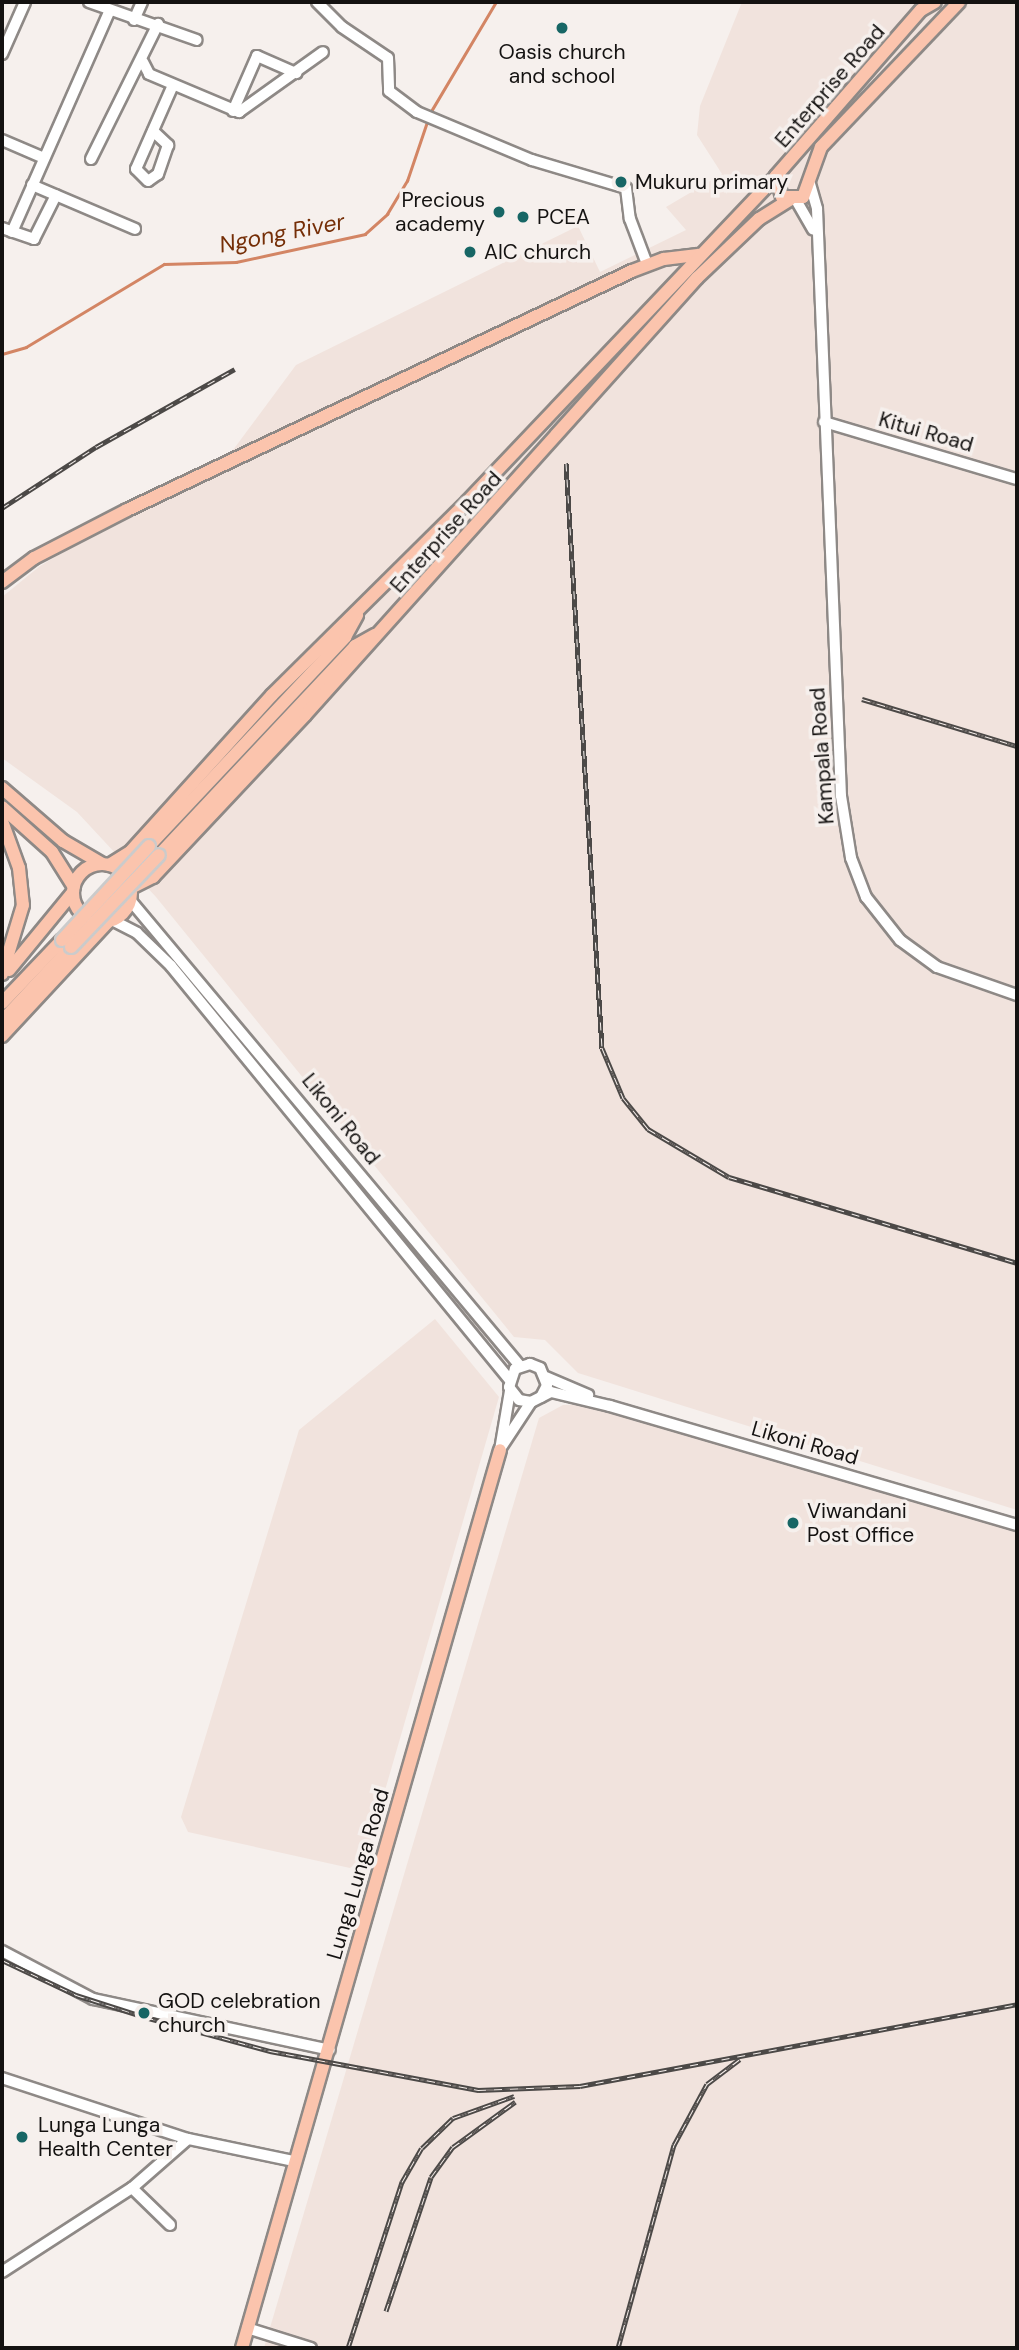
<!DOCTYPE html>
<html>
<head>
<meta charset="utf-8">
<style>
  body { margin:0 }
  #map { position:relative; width:1019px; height:2350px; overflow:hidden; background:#f6f0ed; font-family:"DM Sans",sans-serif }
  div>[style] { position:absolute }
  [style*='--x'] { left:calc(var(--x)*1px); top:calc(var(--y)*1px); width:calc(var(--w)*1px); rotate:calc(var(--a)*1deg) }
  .built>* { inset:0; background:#f1e3dd }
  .stream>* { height:2.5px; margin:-1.25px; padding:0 1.25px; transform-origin:1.25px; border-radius:1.25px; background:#d38564 }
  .roads { filter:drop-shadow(2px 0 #8e8986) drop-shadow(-2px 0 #8e8986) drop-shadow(0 2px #8e8986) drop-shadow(0 -2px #8e8986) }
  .minor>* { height:10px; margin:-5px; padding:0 5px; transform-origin:5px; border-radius:5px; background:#fff }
  .major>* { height:12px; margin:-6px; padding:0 6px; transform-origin:6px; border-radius:6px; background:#fbc4ad }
  .major>.ring { margin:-6px; padding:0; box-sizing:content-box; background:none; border:12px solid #fbc4ad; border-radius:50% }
  .rail>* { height:5px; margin-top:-2.5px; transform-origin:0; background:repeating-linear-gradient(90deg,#f6f0ed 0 8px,#4c4947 0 16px); box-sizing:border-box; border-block:2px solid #4c4947 }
  .bridges { filter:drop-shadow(2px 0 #cbcbcb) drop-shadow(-2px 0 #cbcbcb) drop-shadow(0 2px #cbcbcb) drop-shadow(0 -2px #cbcbcb) }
  .major-bridge>* { height:12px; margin:-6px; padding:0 6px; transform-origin:6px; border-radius:6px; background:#fbc4ad }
  .dots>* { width:19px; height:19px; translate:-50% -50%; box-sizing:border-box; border:4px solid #f6f0ed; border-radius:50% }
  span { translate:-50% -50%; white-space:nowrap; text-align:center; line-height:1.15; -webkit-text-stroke:7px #f6f0ed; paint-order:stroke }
  .poi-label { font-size:21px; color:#141211 }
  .left { translate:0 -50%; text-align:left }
  .right { translate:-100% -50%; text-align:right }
  .street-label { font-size:21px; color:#141211 }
  .water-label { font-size:23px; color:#752e07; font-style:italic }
  .frame { position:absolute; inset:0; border:4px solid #141211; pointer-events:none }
</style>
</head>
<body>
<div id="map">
  <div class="built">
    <div style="clip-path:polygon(742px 2px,1017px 2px,1017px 1510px,578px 1373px,545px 1340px,514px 1337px,156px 897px,77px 812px,2px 758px,2px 597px,40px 566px,230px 454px,296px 365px,578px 226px,600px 272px,686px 230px,666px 207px,722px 174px,697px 135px,700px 106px)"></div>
    <div style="clip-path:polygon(435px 1319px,499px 1397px,366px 1856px,350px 1868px,188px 1832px,181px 1817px,299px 1430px)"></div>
    <div style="clip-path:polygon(597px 1404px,1017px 1528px,1017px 2348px,264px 2348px,539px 1418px,563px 1405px)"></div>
  </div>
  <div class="stream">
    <div style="--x:430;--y:113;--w:129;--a:-59.3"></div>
    <div style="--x:2;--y:354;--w:25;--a:-16"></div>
    <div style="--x:26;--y:347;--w:161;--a:-31"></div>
    <div style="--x:164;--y:264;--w:72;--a:-1.6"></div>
    <div style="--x:236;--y:262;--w:132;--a:-12.2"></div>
    <div style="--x:365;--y:234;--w:30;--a:-42"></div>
    <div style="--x:387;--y:214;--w:39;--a:-59"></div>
    <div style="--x:407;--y:181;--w:65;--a:-71.3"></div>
  </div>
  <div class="roads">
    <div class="minor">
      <div style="--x:89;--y:2;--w:114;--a:19.4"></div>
      <div style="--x:317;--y:2;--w:35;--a:45"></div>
      <div style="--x:342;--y:27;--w:55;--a:34"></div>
      <div style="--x:388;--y:58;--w:33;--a:88"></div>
      <div style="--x:389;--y:91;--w:35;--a:37"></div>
      <div style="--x:417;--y:112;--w:125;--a:22.7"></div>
      <div style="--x:532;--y:160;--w:98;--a:16.6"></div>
      <div style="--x:626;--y:188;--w:31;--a:83"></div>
      <div style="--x:630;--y:219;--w:48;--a:69.3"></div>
      <div style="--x:134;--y:20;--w:20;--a:-66"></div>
      <div style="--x:2;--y:54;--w:57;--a:-66.1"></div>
      <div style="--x:143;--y:62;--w:13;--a:63"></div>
      <div style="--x:149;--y:74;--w:98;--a:22.9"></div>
      <div style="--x:239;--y:112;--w:103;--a:-35.5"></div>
      <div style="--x:233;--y:111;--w:60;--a:-66.4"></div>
      <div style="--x:257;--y:56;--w:43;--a:23.6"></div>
      <div style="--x:153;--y:131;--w:21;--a:43"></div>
      <div style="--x:168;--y:145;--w:31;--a:109"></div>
      <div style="--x:158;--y:174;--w:12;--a:145"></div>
      <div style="--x:148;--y:181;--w:17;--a:-135"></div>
      <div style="--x:136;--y:169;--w:92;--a:-66.2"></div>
      <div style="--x:2;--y:140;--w:46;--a:23.2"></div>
      <div style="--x:91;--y:159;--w:151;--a:-63.6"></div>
      <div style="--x:810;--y:184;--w:26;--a:74"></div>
      <div style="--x:817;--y:209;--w:587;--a:87.66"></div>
      <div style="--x:841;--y:796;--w:63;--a:80.8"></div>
      <div style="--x:851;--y:858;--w:42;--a:69"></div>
      <div style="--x:866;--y:897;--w:55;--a:51.7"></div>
      <div style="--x:900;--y:940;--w:46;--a:36.1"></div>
      <div style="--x:937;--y:967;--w:85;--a:19.3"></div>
      <div style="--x:32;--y:185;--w:112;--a:23.1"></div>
      <div style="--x:796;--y:200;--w:34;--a:60"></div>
      <div style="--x:2;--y:228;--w:34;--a:19"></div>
      <div style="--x:34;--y:239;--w:49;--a:-63.4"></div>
      <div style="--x:12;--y:232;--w:240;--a:-66.2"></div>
      <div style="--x:824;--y:422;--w:201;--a:16.5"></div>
      <div style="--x:130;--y:900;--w:608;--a:50.07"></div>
      <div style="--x:112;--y:920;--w:28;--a:27"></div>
      <div style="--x:137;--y:933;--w:47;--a:44.1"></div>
      <div style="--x:171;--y:966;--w:534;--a:50.7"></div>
      <div style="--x:546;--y:1377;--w:46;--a:23.2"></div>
      <div style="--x:541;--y:1397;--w:13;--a:-63"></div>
      <div style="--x:547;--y:1385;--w:18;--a:-112"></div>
      <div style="--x:540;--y:1368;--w:11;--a:-158"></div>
      <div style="--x:530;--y:1364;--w:16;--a:162"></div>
      <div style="--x:515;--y:1369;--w:19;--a:108"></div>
      <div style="--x:509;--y:1387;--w:16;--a:52"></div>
      <div style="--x:519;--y:1400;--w:12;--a:9"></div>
      <div style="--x:531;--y:1402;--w:22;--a:-27"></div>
      <div style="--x:551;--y:1392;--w:61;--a:13.3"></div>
      <div style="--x:610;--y:1406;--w:424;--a:16.3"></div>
      <div style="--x:500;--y:1449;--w:56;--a:-56.6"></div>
      <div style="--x:500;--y:1450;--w:60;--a:-80.4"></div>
      <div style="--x:2;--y:1951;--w:103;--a:27.8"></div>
      <div style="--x:93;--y:1999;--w:242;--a:12.1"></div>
      <div style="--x:2;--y:2078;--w:196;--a:18.2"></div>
      <div style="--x:188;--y:2139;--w:107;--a:11.8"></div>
      <div style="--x:132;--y:2188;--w:53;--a:44.2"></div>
      <div style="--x:2;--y:2272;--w:155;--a:-32.9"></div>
      <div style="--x:132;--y:2188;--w:74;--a:-41.2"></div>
      <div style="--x:247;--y:2328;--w:67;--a:17.4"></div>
    </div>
    <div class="major">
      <div style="--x:776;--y:176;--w:22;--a:74"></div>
      <div style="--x:782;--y:197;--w:21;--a:0"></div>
      <div style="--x:803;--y:197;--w:53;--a:-70.2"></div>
      <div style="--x:821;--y:147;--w:200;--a:-46.4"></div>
      <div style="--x:2;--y:582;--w:40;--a:-37"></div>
      <div style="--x:34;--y:558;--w:105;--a:-27.3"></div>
      <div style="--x:127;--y:510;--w:559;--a:-25.33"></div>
      <div style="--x:632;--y:271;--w:34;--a:-21"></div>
      <div style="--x:664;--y:259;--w:34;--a:-7"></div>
      <div style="--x:2;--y:788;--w:81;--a:41"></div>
      <div style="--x:63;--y:841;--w:44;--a:30.1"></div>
      <div style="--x:2;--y:807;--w:67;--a:42"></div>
      <div style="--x:52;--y:852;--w:41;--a:57.8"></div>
      <div style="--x:2;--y:821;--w:50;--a:70.1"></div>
      <div style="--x:19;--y:868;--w:37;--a:84"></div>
      <div style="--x:23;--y:905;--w:72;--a:106.9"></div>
      <div style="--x:149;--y:846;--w:287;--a:-46.8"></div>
      <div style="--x:345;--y:637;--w:25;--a:-61"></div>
      <div style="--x:159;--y:855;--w:287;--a:-46.8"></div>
      <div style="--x:355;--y:646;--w:23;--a:-29"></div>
      <div class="ring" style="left:73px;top:864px;width:46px;height:46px"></div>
      <div style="--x:109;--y:865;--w:26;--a:-32"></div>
      <div style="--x:131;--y:851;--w:210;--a:-47.9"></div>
      <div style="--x:272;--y:695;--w:274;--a:-44.7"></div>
      <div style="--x:467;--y:502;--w:449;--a:-46.5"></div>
      <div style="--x:776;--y:176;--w:220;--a:-48.9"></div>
      <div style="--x:921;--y:10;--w:16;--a:-30"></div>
      <div style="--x:131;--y:888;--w:25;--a:-27"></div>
      <div style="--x:153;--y:877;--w:222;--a:-46.8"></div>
      <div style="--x:305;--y:715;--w:587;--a:-48.11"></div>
      <div style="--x:697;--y:278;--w:86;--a:-43.6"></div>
      <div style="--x:759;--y:219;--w:36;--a:-32"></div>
      <div style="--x:9;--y:970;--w:101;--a:-50.6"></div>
      <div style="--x:2;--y:1003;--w:87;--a:-46.4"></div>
      <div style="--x:2;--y:1021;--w:101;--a:-47"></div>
      <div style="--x:2;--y:1036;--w:157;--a:-47.1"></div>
      <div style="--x:242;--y:2348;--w:934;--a:-73.97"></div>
    </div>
  </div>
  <div class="rail">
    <div style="--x:566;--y:463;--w:586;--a:86.48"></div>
    <div style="--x:602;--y:1048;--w:54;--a:67.2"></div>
    <div style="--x:623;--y:1098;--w:40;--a:51"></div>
    <div style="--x:648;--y:1129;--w:94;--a:30.7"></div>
    <div style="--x:729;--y:1177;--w:301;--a:16.6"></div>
    <div style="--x:2;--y:508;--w:112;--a:-33"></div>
    <div style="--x:96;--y:447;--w:159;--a:-29.3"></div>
    <div style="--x:862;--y:699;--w:162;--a:16.9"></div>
    <div style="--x:2;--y:1960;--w:82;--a:25.3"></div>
    <div style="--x:76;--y:1995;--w:72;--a:17.7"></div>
    <div style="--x:145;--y:2017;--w:130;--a:15.2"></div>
    <div style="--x:270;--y:2051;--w:212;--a:10.6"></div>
    <div style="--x:478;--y:2090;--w:102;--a:-2.2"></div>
    <div style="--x:580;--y:2086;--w:445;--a:-10.6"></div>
    <div style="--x:386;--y:2311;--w:141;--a:-71.4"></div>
    <div style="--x:431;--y:2177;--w:37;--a:-54"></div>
    <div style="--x:453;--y:2147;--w:77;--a:-36"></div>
    <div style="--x:348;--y:2348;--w:175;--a:-72"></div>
    <div style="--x:402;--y:2182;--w:39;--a:-60"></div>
    <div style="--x:422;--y:2148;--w:43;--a:-44.1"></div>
    <div style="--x:453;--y:2118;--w:65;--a:-19.8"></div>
    <div style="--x:618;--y:2348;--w:211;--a:-74.6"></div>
    <div style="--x:674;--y:2145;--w:69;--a:-61.6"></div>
    <div style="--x:707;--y:2084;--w:41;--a:-37.1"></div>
  </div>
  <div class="bridges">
    <div class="major-bridge">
      <div style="--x:62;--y:940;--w:128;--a:-47.2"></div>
      <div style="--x:71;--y:947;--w:127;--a:-46.3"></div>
    </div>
  </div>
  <div class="dots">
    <div style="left:562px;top:28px;background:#176665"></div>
    <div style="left:621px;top:182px;background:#176665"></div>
    <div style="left:499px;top:212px;background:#176665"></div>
    <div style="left:523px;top:217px;background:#176665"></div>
    <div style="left:470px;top:252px;background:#176665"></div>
    <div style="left:793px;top:1523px;background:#176665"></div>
    <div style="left:144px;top:2013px;background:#176665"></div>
    <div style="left:22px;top:2137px;background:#176665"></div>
  </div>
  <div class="poi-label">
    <span style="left:562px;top:64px">Oasis church<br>and school</span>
    <span class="left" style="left:635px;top:182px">Mukuru primary</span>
    <span class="right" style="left:485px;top:212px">Precious<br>academy</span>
    <span class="left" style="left:537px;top:217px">PCEA</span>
    <span class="left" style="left:484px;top:252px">AIC church</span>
    <span class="left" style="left:807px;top:1523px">Viwandani<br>Post Office</span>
    <span class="left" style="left:158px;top:2013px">GOD celebration<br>church</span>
    <span class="left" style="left:38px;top:2137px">Lunga Lunga<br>Health Center</span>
  </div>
  <div class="street-label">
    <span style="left:830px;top:86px;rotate:-49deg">Enterprise Road</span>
    <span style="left:926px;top:432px;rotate:16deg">Kitui Road</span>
    <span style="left:446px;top:532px;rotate:-48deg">Enterprise Road</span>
    <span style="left:822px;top:756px;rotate:-94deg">Kampala Road</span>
    <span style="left:341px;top:1119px;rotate:51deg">Likoni Road</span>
    <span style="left:805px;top:1443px;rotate:16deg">Likoni Road</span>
    <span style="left:358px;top:1874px;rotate:-74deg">Lunga Lunga Road</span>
  </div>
  <div class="water-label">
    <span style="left:282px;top:233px;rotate:-11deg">Ngong River</span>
  </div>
  <div class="frame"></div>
</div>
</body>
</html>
